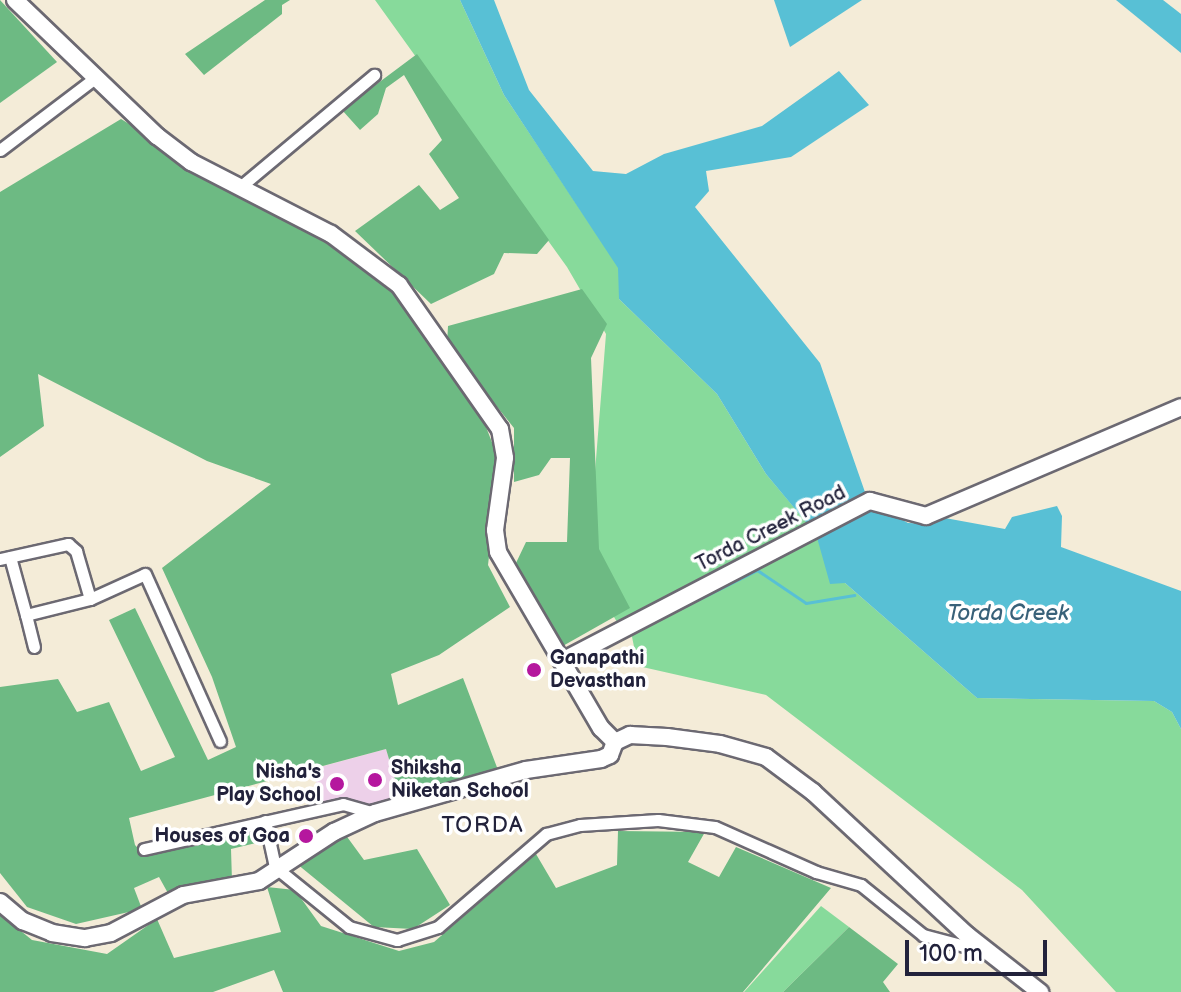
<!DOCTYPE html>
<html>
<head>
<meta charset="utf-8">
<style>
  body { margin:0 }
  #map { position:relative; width:1181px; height:992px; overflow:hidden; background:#f4ecd8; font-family:"Balsamiq Sans",sans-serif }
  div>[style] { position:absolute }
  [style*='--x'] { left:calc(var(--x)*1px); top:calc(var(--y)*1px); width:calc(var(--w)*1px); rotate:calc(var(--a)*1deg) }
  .built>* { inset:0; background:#edd0e9 }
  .green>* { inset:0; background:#87da9b }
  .forest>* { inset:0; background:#6dba83 }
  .water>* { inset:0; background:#58c0d5 }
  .stream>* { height:3px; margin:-1.5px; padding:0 1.5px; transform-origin:1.5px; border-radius:1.5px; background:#58c0d5 }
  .roads { filter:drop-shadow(2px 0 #6c6972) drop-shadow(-2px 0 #6c6972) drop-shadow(0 2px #6c6972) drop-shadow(0 -2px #6c6972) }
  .street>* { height:11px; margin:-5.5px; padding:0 5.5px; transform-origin:5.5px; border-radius:5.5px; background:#fff }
  .secondary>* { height:16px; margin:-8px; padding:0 8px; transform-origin:8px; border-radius:8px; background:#fff }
  .dots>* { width:22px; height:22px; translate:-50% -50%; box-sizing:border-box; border:4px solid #fff; border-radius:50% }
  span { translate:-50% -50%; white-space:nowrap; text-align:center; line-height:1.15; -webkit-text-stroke:7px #fff; paint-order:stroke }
  .street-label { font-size:20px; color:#22223b }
  .poi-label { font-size:20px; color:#22223b; font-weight:700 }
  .left { translate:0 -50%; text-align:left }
  .right { translate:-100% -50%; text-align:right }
  .water-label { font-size:22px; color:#386179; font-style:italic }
  .neighbourhood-label { font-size:22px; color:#22223b; letter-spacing:2px }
  .scale { position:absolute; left:905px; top:940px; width:142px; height:36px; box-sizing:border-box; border:4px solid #22223b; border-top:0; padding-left:10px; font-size:24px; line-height:28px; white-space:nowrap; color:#22223b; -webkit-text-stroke:6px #fff; paint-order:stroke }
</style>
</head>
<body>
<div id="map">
  <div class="built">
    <div style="clip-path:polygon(386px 749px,402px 803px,383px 808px,341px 799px,322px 804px,313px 769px)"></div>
  </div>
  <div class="green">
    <div style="clip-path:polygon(375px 0,460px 0,504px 95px,619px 268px,619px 299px,717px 394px,766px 474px,808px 524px,617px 622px,587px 572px,606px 334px,567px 267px)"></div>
    <div style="clip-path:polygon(816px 534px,845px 583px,977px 698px,1154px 701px,1172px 712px,1181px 729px,1181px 992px,1116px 992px,1022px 890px,766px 695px,638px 666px,631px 632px)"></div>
    <div style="clip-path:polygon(821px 906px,849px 927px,783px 992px,744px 992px)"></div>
  </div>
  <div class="forest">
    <div style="clip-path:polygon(0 0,57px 62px,0 103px)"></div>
    <div style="clip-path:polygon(265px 0,290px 0,282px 5px,282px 14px,204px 75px,185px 54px)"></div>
    <div style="clip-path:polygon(417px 54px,549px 240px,537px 254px,504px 253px,494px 274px,431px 304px,355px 231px,419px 185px,440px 210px,459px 198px,429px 154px,442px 140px,404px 75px,386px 88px,378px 114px,360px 130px,342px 110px)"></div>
    <div style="clip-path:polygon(121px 119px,395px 285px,481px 414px,500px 463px,488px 565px,510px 607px,439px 655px,391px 674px,398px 705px,463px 678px,498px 770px,402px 803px,386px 749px,129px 818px,135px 845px,145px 856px,259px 829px,260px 842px,231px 849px,232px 881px,169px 895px,159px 877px,134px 888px,142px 909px,76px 924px,27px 907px,0 873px,0 687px,58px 679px,77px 712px,109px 702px,141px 771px,175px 757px,109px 620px,135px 608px,208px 760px,236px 747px,212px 677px,162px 568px,271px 484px,207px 461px,38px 374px,44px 426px,0 457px,0 192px)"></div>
    <div style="clip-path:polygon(582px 289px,607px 324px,591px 358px,599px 549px,630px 608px,561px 647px,516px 563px,526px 542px,567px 542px,570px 458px,551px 458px,539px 475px,514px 482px,514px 428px,447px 344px,448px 326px)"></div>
    <div style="clip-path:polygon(618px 831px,705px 832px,688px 862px,719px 877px,736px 847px,831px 888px,743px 992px,283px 992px,274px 970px,213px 992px,0 992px,0 914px,32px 940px,107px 954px,157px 919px,174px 958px,281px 932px,267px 887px,295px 890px,321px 926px,399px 951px,434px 942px,536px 854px,556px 888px,617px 865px)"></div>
    <div style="clip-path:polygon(345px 834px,364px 860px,417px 849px,450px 905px,413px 929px,374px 927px,291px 859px)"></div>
    <div style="clip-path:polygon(849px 927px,898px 964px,883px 982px,890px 992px,783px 992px)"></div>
  </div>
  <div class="water">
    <div style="clip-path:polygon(460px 0,494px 0,529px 90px,593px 171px,626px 174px,664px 154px,762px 126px,839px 71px,869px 105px,791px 157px,706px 171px,709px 191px,695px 207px,820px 363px,866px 495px,877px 506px,908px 523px,931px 524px,945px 518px,1005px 529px,1012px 517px,1057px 506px,1062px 516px,1061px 547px,1181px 591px,1181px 729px,1172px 712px,1154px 701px,977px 698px,845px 583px,830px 584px,816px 534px,766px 474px,717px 394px,619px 299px,618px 268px,504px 95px)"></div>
    <div style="clip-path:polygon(774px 0,862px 0,790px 47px)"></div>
    <div style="clip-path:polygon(1116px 0,1163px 0,1181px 14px,1181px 53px)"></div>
  </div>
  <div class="stream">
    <div style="--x:679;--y:609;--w:87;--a:-26.6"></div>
    <div style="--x:757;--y:570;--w:59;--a:34"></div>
    <div style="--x:806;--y:603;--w:49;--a:-9.5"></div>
  </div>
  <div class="roads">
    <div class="street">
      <div style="--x:0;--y:150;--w:121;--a:-37.2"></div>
      <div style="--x:240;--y:187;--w:175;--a:-39.9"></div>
      <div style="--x:10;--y:557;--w:60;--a:74.6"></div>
      <div style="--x:0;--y:559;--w:70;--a:-12.4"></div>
      <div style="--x:68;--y:544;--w:11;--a:41"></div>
      <div style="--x:76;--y:551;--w:50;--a:73.7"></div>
      <div style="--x:90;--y:599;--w:60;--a:-24.4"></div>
      <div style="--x:145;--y:574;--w:183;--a:65.8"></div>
      <div style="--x:34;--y:647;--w:33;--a:-104"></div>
      <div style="--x:26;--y:615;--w:66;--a:-14"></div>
      <div style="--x:265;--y:821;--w:47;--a:77.7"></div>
      <div style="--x:275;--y:867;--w:95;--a:39"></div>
      <div style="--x:349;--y:927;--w:50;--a:15.2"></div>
      <div style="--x:397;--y:940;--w:43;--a:-17.6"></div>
      <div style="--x:438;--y:927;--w:143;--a:-40.7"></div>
      <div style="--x:546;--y:834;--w:35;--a:-15"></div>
      <div style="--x:580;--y:825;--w:78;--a:-3.7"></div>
      <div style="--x:658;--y:820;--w:57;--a:7"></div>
      <div style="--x:715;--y:827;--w:111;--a:24"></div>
      <div style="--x:816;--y:872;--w:47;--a:16.1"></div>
      <div style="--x:861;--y:885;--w:80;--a:38.9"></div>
      <div style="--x:923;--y:935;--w:66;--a:14.9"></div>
      <div style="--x:144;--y:849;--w:204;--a:-12.7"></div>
      <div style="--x:343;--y:804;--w:33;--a:16"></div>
    </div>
    <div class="secondary">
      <div style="--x:15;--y:0;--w:197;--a:43.8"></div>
      <div style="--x:157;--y:136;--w:43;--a:37.4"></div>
      <div style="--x:191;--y:162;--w:157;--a:27.2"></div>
      <div style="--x:331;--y:234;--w:85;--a:36.9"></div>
      <div style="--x:399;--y:285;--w:176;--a:55"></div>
      <div style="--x:500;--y:429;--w:29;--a:80"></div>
      <div style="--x:505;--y:458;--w:73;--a:97.9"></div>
      <div style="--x:495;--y:530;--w:22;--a:82"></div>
      <div style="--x:498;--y:552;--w:204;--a:59.7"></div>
      <div style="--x:601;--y:728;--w:20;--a:45"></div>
      <div style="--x:562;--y:661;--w:347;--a:-27.5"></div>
      <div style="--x:870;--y:501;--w:58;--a:15"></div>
      <div style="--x:926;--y:516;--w:277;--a:-23.1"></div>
      <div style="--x:0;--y:902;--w:30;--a:40"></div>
      <div style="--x:23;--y:921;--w:31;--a:22"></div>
      <div style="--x:52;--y:933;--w:33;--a:9"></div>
      <div style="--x:85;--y:938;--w:26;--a:-11"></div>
      <div style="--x:111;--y:933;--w:81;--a:-27.8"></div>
      <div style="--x:183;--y:895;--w:77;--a:-10.4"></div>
      <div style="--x:259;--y:881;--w:90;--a:-33.2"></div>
      <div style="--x:334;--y:832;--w:45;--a:-24.9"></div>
      <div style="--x:375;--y:813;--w:157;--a:-15.9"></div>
      <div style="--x:526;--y:770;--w:76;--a:-8.3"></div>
      <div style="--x:601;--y:759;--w:10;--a:-24"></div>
      <div style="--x:610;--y:755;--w:14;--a:-69"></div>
      <div style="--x:615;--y:742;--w:17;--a:-25"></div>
      <div style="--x:630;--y:735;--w:37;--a:3"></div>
      <div style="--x:667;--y:737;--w:53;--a:7.5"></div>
      <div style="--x:720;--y:744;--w:48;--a:15.8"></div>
      <div style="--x:766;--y:757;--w:59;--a:36.7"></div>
      <div style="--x:813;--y:792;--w:210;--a:42.9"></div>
      <div style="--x:967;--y:935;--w:93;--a:38"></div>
    </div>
  </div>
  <div class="dots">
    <div style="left:534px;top:670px;background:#b5179e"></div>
    <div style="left:375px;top:780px;background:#b5179e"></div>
    <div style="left:337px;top:784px;background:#b5179e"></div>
    <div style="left:306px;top:836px;background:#b5179e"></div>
  </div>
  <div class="street-label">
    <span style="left:771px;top:529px;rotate:-27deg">Torda Creek Road</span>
  </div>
  <div class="poi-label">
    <span class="left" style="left:550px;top:670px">Ganapathi<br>Devasthan</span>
    <span class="left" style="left:391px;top:780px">Shiksha<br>Niketan School</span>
    <span class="right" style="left:321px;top:784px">Nisha's<br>Play School</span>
    <span class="right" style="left:290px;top:836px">Houses of Goa</span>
  </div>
  <div class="water-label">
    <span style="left:1008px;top:614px">Torda Creek</span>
  </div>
  <div class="neighbourhood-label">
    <span style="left:483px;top:826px">TORDA</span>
  </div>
  <div class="scale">100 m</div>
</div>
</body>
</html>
